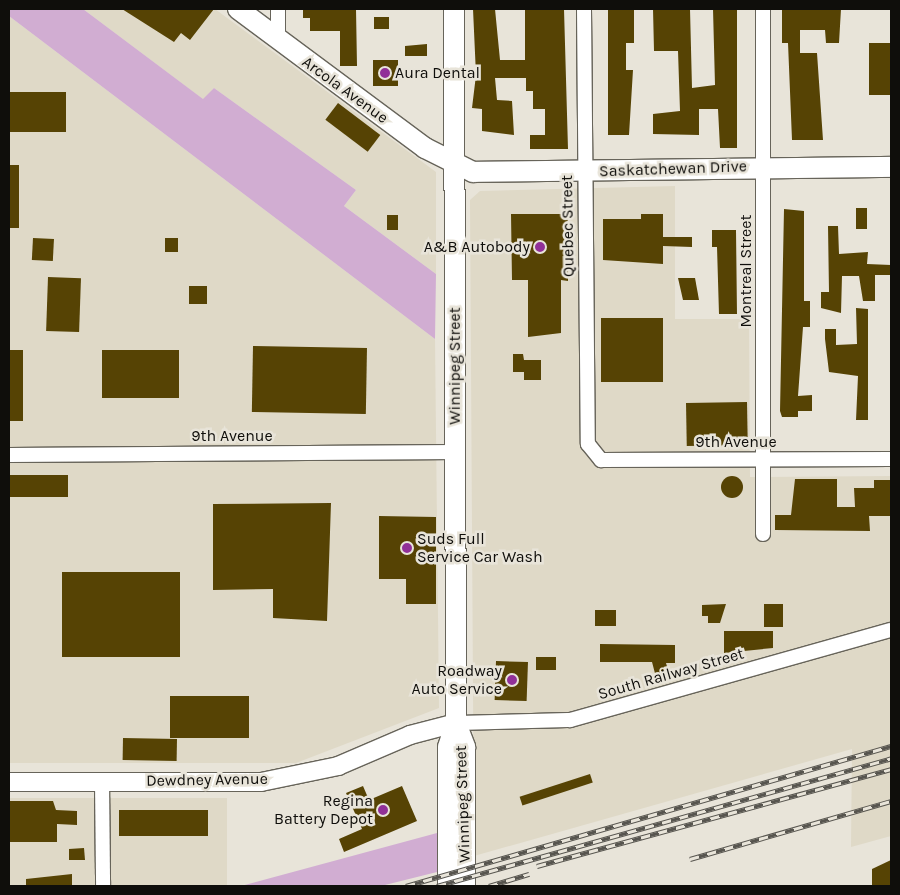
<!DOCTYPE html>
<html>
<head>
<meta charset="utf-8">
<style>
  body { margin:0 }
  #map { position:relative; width:900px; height:895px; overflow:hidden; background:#e8e4d9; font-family:Karla,sans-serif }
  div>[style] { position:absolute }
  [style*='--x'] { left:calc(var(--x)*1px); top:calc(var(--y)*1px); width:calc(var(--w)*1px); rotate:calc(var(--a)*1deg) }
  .built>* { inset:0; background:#dfd9c7; transform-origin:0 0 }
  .green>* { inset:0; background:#d1add2 }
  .building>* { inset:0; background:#564304; transform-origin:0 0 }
  .round { border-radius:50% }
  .roads { filter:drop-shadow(1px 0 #67645a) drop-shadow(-1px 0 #67645a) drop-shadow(0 1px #67645a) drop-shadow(0 -1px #67645a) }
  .minor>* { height:14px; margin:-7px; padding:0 7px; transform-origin:7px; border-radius:7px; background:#fff }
  .tertiary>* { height:18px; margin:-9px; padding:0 9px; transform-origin:9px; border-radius:9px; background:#fff }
  .secondary>* { height:20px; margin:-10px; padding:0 10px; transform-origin:10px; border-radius:10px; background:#fff }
  .rail>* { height:5px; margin-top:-2.5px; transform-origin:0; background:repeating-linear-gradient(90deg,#e8e4d9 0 9px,#57554f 0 18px); box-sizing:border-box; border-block:1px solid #57554f }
  .dots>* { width:14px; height:14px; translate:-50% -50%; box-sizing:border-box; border:2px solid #e8e4d9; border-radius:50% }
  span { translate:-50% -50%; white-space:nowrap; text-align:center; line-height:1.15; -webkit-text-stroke:5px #e8e4d9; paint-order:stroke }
  .poi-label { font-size:16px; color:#0f0e0b }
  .left { translate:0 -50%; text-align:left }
  .right { translate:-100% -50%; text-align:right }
  .street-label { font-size:16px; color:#0f0e0b }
  .frame { position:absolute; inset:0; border:10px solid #0f0e0b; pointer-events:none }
</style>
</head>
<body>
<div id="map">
  <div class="built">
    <div style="clip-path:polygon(83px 9px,215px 9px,436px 172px,436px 274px,344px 206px,356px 190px,214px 88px,204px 100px)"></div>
    <div style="clip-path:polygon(9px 16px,435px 339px,439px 708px,296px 763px,9px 763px)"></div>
    <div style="clip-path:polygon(675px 186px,675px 319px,749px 319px,750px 477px,891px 476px,891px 836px,851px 847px,852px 749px,474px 856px,470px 200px,480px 191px)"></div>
    <div style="left:9px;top:798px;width:218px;height:88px"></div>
  </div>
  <div class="green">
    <div style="clip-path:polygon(9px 9px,83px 9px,203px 99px,214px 88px,356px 190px,344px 206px,436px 274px,435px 339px,9px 16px)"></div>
    <div style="clip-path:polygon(437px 833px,437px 872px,381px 886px,241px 886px)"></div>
  </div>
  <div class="building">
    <div style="clip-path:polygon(122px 9px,214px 9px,190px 40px,181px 33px,174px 42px)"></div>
    <div style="clip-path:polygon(303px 9px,356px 9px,357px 66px,340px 66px,340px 31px,310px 31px,310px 18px,303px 18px)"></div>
    <div style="clip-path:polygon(473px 9px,495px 9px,500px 60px,525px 60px,525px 9px,564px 9px,568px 149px,530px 149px,530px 135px,545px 135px,545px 109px,533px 109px,533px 91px,526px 91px,526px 78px,495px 78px,497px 100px,512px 101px,514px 135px,482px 131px,482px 109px,472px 108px,476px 75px)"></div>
    <div style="clip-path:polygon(608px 9px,634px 9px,634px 43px,626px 43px,626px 70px,633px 70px,629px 135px,608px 135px)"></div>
    <div style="clip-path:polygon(653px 9px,690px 9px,692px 88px,715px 85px,713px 9px,737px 9px,737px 148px,720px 148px,718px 109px,699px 109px,699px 135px,653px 134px,653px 114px,680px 111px,678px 51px,654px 51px)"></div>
    <div style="clip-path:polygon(782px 9px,841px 9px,839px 43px,826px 43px,825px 30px,800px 30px,800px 53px,817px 53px,823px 140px,792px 140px,788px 43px,782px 43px)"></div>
    <div style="left:374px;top:17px;width:15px;height:12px"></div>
    <div style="left:891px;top:43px;width:52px;height:22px;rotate:90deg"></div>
    <div style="clip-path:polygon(427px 44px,427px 56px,405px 56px,405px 46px)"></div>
    <div style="left:373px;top:60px;width:25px;height:26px"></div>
    <div style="left:9px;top:92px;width:57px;height:40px"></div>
    <div style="left:338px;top:103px;width:53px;height:21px;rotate:37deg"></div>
    <div style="left:9px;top:165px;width:10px;height:63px"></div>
    <div style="left:856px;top:208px;width:11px;height:21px"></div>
    <div style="clip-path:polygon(784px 209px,804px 211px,804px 301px,810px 301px,810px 327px,803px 327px,798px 396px,812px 395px,812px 411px,798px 411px,798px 417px,782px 417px,780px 411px)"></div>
    <div style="clip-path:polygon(511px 214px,568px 214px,568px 281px,561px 280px,561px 333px,528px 337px,528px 280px,512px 280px)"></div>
    <div style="clip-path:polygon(641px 214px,663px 214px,663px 237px,692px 237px,692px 247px,663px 246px,663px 264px,603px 260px,603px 219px,641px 219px)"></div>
    <div style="left:387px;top:215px;width:11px;height:15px"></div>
    <div style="clip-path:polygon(828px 226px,838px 226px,839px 254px,868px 252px,867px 264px,891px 265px,891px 275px,875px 275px,875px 301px,863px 301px,859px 276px,842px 276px,841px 313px,821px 308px,821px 292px,829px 292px)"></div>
    <div style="clip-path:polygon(712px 230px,736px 230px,737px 314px,719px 314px,717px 247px,712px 247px)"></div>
    <div style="left:33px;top:238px;width:21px;height:22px;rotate:3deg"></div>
    <div style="left:165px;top:238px;width:13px;height:14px"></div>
    <div style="left:48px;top:277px;width:33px;height:54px;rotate:2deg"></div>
    <div style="clip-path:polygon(678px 278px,695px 278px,699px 300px,683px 300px)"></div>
    <div style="left:189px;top:286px;width:18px;height:18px"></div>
    <div style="clip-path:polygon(856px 308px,868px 309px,868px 420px,856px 420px,858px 376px,829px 372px,825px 339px,825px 329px,836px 329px,836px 345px,857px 344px)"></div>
    <div style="left:601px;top:318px;width:62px;height:64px"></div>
    <div style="left:253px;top:346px;width:114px;height:66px;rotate:1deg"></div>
    <div style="left:9px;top:350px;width:14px;height:71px"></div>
    <div style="left:102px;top:350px;width:77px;height:48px"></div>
    <div style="clip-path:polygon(513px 354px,523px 354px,524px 360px,541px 360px,541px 380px,524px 380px,524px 372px,513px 372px)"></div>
    <div style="left:747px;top:402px;width:43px;height:61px;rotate:89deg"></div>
    <div style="left:9px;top:475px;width:59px;height:22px"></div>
    <div class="round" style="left:721px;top:476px;width:22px;height:22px"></div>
    <div style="clip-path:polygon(795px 479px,837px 479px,837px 507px,855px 507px,854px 488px,874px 488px,874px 480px,891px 480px,891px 516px,869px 516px,870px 531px,775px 530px,775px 515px,791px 515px)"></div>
    <div style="clip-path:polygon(331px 503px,327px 621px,273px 618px,273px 589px,213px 590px,213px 504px)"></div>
    <div style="clip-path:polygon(379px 516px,436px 517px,436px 604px,406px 604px,406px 579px,379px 579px)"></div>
    <div style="left:62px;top:572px;width:118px;height:85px"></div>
    <div style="clip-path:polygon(726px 604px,720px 623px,708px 623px,708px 616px,702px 616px,702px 605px)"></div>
    <div style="left:764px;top:604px;width:19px;height:23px"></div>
    <div style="left:595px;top:610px;width:21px;height:16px"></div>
    <div style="clip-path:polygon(724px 631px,773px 631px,773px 648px,724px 653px)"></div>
    <div style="clip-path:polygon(600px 644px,675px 645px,675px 663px,666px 663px,670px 677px,657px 681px,652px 662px,600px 662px)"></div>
    <div style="left:536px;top:657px;width:20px;height:13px"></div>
    <div style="left:496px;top:661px;width:32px;height:39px;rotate:2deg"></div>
    <div style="left:170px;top:696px;width:79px;height:42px"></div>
    <div style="left:123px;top:738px;width:54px;height:22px;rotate:1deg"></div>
    <div style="left:590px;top:774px;width:9px;height:74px;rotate:72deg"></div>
    <div style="clip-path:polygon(363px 786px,369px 800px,402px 786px,417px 821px,344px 852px,339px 839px,362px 829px,346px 793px)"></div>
    <div style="clip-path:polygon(9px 801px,53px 801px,56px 810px,77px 811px,77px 825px,57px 824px,57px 842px,9px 842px)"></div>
    <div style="left:119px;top:810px;width:89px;height:26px"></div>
    <div style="clip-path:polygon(84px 848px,85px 860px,69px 860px,69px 849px)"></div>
    <div style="clip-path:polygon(891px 860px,891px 886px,872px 886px,872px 869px)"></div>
    <div style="clip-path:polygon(72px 874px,72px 886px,26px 886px,26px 879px)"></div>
  </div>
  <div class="roads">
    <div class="minor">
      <div style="--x:278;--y:9;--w:31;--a:90"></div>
      <div style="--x:584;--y:9;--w:435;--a:89.5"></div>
      <div style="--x:588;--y:444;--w:21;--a:51"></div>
      <div style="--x:601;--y:460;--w:290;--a:-0.2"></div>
      <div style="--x:763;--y:9;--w:525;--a:90"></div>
      <div style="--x:9;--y:455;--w:447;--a:-0.4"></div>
      <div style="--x:456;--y:723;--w:114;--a:-1.5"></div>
      <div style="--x:570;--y:720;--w:333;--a:-15.7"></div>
      <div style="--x:102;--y:782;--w:104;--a:89.4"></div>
    </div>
    <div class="tertiary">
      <div style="--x:9;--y:782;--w:252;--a:0"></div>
      <div style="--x:261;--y:782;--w:79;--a:-11.7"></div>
      <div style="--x:338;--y:766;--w:78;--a:-23.3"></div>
      <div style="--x:410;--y:735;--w:48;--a:-14.6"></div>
    </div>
    <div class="secondary">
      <div style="--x:238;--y:9;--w:233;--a:36.6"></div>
      <div style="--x:425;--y:148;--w:54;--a:26.6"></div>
      <div style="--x:473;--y:172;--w:418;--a:-0.7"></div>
      <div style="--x:456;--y:723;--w:26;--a:69"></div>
      <div style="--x:465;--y:747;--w:139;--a:90"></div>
      <div style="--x:448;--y:886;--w:139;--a:-90"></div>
      <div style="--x:448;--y:747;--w:25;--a:-72"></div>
      <div style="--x:456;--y:723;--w:714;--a:-90.16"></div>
    </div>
  </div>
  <div class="rail">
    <div style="--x:690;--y:859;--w:209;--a:-16.1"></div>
    <div style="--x:537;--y:866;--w:367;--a:-15.3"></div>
    <div style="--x:406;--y:886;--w:505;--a:-16.1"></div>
    <div style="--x:437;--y:886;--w:472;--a:-15.7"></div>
    <div style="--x:489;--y:886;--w:42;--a:-16.7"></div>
  </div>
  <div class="dots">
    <div style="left:385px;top:73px;background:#913098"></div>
    <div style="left:540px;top:247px;background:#913098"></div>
    <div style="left:407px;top:548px;background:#913098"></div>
    <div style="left:512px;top:680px;background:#913098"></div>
    <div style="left:383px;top:810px;background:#913098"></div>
  </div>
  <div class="poi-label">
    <span class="left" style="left:395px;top:73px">Aura Dental</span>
    <span class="right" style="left:530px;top:247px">A&amp;B Autobody</span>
    <span class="left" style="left:417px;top:548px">Suds Full<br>Service Car Wash</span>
    <span class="right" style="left:502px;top:680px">Roadway<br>Auto Service</span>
    <span class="right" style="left:373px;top:810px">Regina<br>Battery Depot</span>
  </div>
  <div class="street-label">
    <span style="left:345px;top:90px;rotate:36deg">Arcola Avenue</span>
    <span style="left:673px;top:169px;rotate:-2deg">Saskatchewan Drive</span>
    <span style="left:568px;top:226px;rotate:-91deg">Quebec Street</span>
    <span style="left:746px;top:271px;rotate:-90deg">Montreal Street</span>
    <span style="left:455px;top:366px;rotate:-90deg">Winnipeg Street</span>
    <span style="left:232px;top:436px">9th Avenue</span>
    <span style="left:736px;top:442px">9th Avenue</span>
    <span style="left:671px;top:674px;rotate:-16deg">South Railway Street</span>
    <span style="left:207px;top:780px;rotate:-1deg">Dewdney Avenue</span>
    <span style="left:463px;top:804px;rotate:-92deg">Winnipeg Street</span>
  </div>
  <div class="frame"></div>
</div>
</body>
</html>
